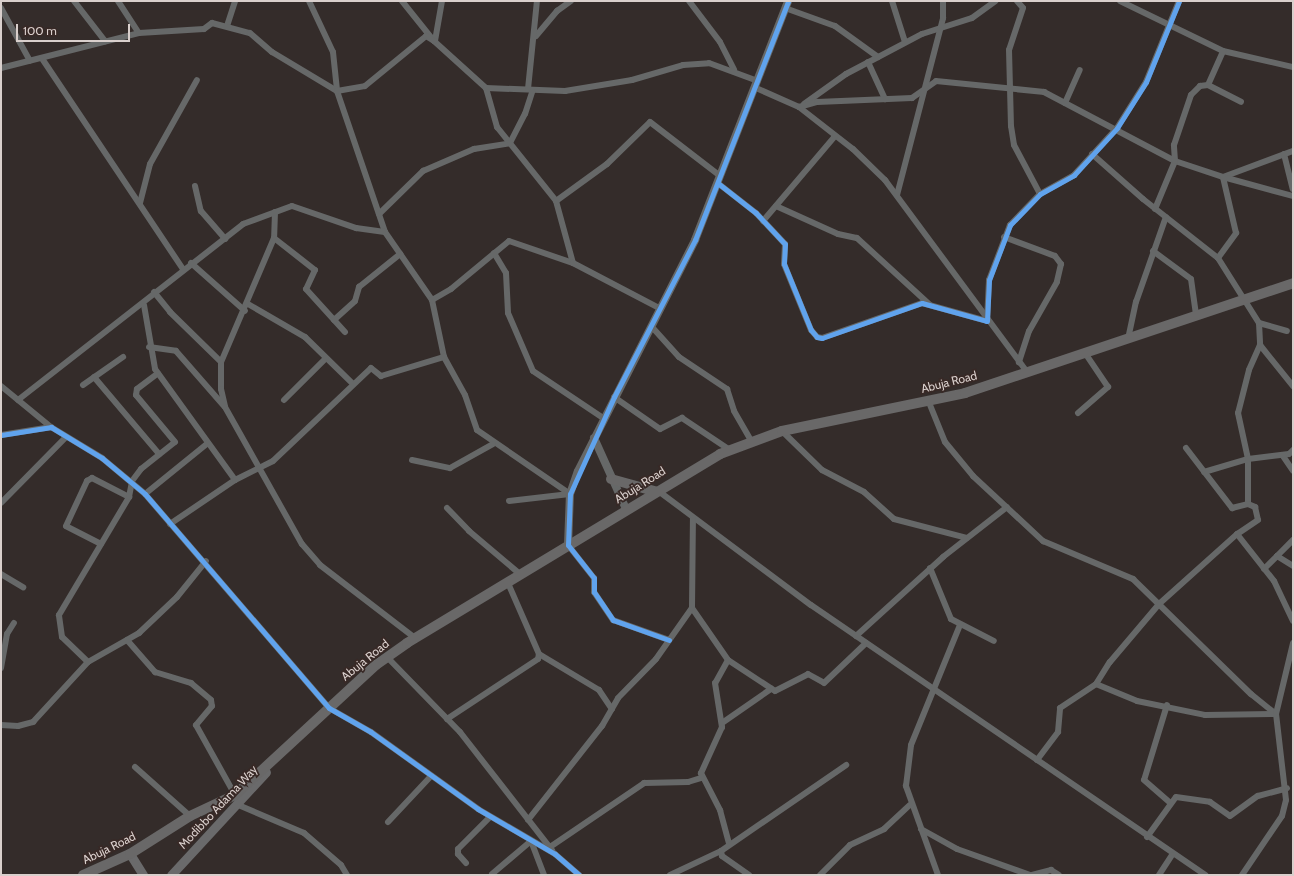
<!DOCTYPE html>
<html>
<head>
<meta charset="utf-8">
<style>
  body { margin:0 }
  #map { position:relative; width:1294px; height:876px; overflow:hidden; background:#342c2a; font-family:Cabin,sans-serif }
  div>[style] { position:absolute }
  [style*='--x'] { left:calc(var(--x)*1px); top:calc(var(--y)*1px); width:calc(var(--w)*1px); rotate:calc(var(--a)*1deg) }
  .minor>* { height:6px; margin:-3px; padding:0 3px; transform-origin:3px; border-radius:3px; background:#666868 }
  .tertiary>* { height:8px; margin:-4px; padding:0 4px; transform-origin:4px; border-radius:4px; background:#666868 }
  .secondary>* { height:9px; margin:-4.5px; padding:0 4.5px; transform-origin:4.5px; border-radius:4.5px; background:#6a6a6b }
  .primary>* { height:10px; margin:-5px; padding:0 5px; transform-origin:5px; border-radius:5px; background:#696868 }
  .cycleway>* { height:5px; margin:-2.5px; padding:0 2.5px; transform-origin:2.5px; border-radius:2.5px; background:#60a3ed }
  span { translate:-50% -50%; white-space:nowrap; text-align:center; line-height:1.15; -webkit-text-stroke:3.5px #382926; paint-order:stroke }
  .street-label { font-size:12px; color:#d9cfcc }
  .frame { position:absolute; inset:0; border:2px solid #d9cfcc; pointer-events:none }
  .scale { position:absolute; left:16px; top:24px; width:114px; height:18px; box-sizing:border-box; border:2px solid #d9cfcc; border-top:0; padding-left:5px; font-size:12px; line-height:14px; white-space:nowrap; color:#d9cfcc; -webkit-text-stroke:3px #382926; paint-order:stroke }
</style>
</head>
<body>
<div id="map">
  <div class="minor">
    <div style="--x:74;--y:1;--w:51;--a:52.2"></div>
    <div style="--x:118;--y:1;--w:38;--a:57"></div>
    <div style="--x:309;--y:1;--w:56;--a:64.8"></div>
    <div style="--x:333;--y:52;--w:39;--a:84"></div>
    <div style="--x:337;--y:91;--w:149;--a:71.2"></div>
    <div style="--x:385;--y:232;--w:83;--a:55.3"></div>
    <div style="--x:432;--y:300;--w:58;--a:78.1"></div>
    <div style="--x:444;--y:357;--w:43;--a:61.1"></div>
    <div style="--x:465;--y:395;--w:37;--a:71"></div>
    <div style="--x:477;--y:430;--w:113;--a:34.5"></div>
    <div style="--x:402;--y:1;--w:51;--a:51.3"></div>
    <div style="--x:434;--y:41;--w:70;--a:42.1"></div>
    <div style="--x:486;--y:88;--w:41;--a:74.2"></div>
    <div style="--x:497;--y:127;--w:95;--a:51.4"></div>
    <div style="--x:556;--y:201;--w:64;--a:74.7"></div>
    <div style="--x:689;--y:1;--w:51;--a:52.9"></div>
    <div style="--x:720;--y:42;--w:31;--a:63"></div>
    <div style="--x:892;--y:1;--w:43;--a:72.4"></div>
    <div style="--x:1017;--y:1;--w:9;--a:49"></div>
    <div style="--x:1023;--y:8;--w:44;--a:108.4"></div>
    <div style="--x:1009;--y:50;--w:76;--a:88.5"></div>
    <div style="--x:1011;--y:126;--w:19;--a:81"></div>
    <div style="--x:1014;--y:145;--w:55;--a:62"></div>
    <div style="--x:1120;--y:1;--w:114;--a:25.9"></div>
    <div style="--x:1223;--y:51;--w:72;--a:12.9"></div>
    <div style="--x:1;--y:8;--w:60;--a:61.3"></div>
    <div style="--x:785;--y:8;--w:53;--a:19.8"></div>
    <div style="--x:835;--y:26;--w:53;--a:35.8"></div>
    <div style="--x:227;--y:26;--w:26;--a:-72"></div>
    <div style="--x:536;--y:36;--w:33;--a:-50"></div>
    <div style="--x:557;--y:11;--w:17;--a:-36"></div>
    <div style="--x:435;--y:41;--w:41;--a:-80.1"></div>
    <div style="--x:43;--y:60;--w:252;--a:56.2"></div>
    <div style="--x:868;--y:62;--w:41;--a:65.3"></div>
    <div style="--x:1;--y:68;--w:142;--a:-14.2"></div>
    <div style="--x:139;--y:33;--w:65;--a:-3.5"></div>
    <div style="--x:204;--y:29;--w:10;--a:-37"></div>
    <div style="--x:212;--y:23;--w:39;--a:15"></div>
    <div style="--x:250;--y:33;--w:29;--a:41"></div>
    <div style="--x:272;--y:52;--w:76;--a:31"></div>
    <div style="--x:337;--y:91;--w:28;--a:-10"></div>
    <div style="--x:365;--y:86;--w:79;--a:-39.3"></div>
    <div style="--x:426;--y:36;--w:9;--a:32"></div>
    <div style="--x:1208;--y:85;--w:37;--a:-66"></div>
    <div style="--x:486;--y:88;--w:79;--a:2.2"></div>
    <div style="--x:565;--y:91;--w:68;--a:-9.3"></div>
    <div style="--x:632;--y:80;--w:53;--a:-16.4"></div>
    <div style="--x:683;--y:65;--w:26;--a:-4"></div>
    <div style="--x:709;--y:63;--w:52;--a:20.2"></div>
    <div style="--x:756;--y:88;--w:47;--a:23.8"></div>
    <div style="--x:799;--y:107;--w:68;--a:37.9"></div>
    <div style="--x:853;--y:149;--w:45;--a:44.1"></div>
    <div style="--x:885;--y:180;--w:240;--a:53.5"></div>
    <div style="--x:528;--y:89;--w:88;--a:-84.2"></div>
    <div style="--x:1065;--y:103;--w:36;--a:-66"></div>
    <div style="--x:804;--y:104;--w:52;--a:-35.5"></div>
    <div style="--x:846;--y:74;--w:86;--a:-27.8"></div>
    <div style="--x:922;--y:34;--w:52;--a:-17.7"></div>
    <div style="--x:972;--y:18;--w:29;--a:-36"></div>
    <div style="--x:799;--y:107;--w:19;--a:-16"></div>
    <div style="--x:817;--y:102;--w:95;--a:-2.4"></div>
    <div style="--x:912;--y:98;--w:29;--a:-35"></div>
    <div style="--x:936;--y:81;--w:109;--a:5.8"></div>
    <div style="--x:1044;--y:92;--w:148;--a:27.8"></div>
    <div style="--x:1175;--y:161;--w:51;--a:18.4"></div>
    <div style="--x:1223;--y:177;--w:75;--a:-20.4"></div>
    <div style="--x:1092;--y:154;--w:68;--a:41.4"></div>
    <div style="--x:1143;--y:199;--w:95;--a:38.2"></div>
    <div style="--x:1218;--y:258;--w:77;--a:57.8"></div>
    <div style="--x:1259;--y:323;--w:22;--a:87"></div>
    <div style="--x:1260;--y:345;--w:27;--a:114"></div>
    <div style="--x:1249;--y:370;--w:44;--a:104.3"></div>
    <div style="--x:1238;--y:413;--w:47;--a:77.7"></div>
    <div style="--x:1248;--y:459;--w:45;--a:90"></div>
    <div style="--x:1248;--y:504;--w:8;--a:23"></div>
    <div style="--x:1255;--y:507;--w:13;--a:77"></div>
    <div style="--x:1258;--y:520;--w:25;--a:146"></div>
    <div style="--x:1237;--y:534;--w:60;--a:51.8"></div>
    <div style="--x:1274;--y:581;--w:44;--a:64.6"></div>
    <div style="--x:1284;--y:154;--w:36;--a:76"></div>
    <div style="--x:1223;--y:177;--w:73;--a:15.2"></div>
    <div style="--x:719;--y:184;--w:47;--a:38.1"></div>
    <div style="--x:756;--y:213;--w:42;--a:46.9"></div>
    <div style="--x:785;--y:244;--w:20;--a:93"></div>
    <div style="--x:784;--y:264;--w:71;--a:67.8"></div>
    <div style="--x:811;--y:330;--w:9;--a:49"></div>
    <div style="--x:817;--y:337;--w:5;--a:11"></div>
    <div style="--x:822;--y:338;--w:106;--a:-19.3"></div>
    <div style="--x:922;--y:303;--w:67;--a:15.5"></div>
    <div style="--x:987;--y:321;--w:41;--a:-87.2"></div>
    <div style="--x:989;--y:280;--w:59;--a:-69.1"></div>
    <div style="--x:1010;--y:225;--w:43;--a:-45.9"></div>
    <div style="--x:1040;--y:194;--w:39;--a:-29"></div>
    <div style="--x:1074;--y:175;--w:64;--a:-47.5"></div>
    <div style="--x:1117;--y:128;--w:54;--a:-57.8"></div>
    <div style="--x:1146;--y:82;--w:87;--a:-67.8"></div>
    <div style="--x:195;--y:186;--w:26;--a:77"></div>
    <div style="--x:201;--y:211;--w:37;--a:49"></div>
    <div style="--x:897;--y:195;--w:183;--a:-75.4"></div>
    <div style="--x:943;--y:18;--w:17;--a:-90"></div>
    <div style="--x:556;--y:201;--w:63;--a:-36"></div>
    <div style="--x:607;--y:164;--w:60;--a:-44.3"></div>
    <div style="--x:650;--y:122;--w:88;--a:37.6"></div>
    <div style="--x:140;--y:203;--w:40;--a:-75.6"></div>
    <div style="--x:150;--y:164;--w:96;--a:-60.8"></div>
    <div style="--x:776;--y:206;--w:68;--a:24.3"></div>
    <div style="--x:838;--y:234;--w:19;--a:12"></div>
    <div style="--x:857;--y:238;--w:98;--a:42.5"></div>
    <div style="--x:1155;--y:209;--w:52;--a:-67.4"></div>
    <div style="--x:1175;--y:161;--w:16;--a:-94"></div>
    <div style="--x:1174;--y:145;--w:53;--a:-71.2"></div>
    <div style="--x:1191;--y:95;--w:13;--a:-45"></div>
    <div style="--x:1200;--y:86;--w:8;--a:-7"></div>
    <div style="--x:1208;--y:85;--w:37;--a:27"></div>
    <div style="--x:275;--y:212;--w:26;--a:92"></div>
    <div style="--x:274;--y:238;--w:135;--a:113.1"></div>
    <div style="--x:221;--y:362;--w:27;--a:90"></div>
    <div style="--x:221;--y:389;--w:18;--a:77"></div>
    <div style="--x:225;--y:407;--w:157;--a:60.7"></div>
    <div style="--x:302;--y:544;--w:28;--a:49"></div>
    <div style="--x:320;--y:565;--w:120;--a:37.5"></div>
    <div style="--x:379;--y:214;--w:62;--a:-44.3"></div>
    <div style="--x:423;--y:171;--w:56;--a:-23.3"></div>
    <div style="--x:474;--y:149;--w:36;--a:-9"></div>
    <div style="--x:510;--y:143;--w:33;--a:-63"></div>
    <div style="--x:525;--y:114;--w:23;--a:-72"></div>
    <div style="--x:763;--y:221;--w:111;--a:-49.7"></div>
    <div style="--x:1004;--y:237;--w:54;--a:20.4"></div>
    <div style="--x:1055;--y:256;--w:10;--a:53"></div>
    <div style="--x:1061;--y:264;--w:18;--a:103"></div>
    <div style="--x:1057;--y:282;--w:56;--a:119.7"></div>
    <div style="--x:1029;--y:331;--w:33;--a:108"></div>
    <div style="--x:274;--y:238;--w:52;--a:38"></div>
    <div style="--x:315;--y:270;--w:21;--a:115"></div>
    <div style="--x:306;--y:289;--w:58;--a:47.8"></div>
    <div style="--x:1153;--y:251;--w:47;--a:36.4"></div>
    <div style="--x:1191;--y:279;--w:36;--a:82"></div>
    <div style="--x:494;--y:253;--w:23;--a:59"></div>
    <div style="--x:506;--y:273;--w:40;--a:87.1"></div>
    <div style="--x:508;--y:313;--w:63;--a:66.7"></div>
    <div style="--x:533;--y:371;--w:84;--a:33.9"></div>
    <div style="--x:1218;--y:258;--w:31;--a:-54"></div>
    <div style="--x:1236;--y:233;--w:57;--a:-103.1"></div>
    <div style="--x:191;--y:263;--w:72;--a:41.6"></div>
    <div style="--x:154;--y:292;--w:26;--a:51"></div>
    <div style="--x:170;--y:312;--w:71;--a:44.4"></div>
    <div style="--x:432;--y:300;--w:22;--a:-30"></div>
    <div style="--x:451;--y:289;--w:75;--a:-39.6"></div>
    <div style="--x:509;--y:241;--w:68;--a:19"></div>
    <div style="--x:573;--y:263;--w:99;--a:27.6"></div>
    <div style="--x:248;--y:304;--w:66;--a:30.1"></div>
    <div style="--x:305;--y:337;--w:66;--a:44.4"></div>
    <div style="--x:144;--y:305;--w:65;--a:80.2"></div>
    <div style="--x:155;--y:369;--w:137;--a:54.2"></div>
    <div style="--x:334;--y:320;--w:28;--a:-42"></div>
    <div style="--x:355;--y:301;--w:15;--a:-74"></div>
    <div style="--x:359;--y:287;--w:53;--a:-38.8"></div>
    <div style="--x:1259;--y:323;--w:29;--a:16"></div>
    <div style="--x:652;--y:327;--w:40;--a:48"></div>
    <div style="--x:679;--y:357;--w:58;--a:33.7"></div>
    <div style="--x:727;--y:389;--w:23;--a:72"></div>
    <div style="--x:734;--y:411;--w:34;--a:60"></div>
    <div style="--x:1128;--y:339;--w:38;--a:-78"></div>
    <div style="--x:1136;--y:302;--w:90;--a:-70.6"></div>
    <div style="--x:1260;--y:345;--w:53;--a:51.2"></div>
    <div style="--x:149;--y:347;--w:27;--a:8"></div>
    <div style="--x:176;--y:351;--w:73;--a:48.9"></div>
    <div style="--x:94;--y:377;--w:101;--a:49.8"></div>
    <div style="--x:83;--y:385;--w:49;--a:-35"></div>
    <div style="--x:1;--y:386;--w:65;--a:39.4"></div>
    <div style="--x:614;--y:397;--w:56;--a:34.8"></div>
    <div style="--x:660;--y:429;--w:25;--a:-27"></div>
    <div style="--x:682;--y:418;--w:58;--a:33.7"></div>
    <div style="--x:18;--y:400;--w:286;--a:-38"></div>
    <div style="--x:243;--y:224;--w:52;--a:-20.2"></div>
    <div style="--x:292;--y:206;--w:68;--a:19"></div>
    <div style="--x:356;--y:228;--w:29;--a:8"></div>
    <div style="--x:284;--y:400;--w:59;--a:-45"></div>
    <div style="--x:928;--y:400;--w:45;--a:68"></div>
    <div style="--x:945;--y:442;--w:44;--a:50.5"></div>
    <div style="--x:973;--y:476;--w:96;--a:42.9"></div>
    <div style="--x:1043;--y:541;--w:98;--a:22.9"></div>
    <div style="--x:1133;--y:579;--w:165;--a:44.3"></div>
    <div style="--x:1251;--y:694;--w:32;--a:39"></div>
    <div style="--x:1078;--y:413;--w:40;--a:-41"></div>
    <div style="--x:1108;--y:387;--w:40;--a:-124"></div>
    <div style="--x:782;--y:431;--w:56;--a:44.3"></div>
    <div style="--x:822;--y:470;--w:47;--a:27.6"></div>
    <div style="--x:864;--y:492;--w:40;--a:42"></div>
    <div style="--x:894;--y:519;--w:75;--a:14.6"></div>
    <div style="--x:1;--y:435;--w:51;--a:-9.1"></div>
    <div style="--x:51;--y:427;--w:60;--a:31.3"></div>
    <div style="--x:102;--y:458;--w:56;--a:39.9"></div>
    <div style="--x:145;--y:494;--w:282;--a:49.3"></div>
    <div style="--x:329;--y:708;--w:48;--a:29.7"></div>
    <div style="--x:371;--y:732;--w:132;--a:35.7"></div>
    <div style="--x:478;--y:809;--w:89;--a:30.3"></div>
    <div style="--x:555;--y:854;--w:32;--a:41"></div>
    <div style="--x:1186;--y:448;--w:76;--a:52.5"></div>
    <div style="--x:1232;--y:508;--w:16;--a:-14"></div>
    <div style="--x:1283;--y:456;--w:18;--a:56"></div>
    <div style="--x:412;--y:460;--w:39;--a:12"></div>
    <div style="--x:450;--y:468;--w:49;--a:-29.2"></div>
    <div style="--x:1204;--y:472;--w:46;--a:-16.5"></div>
    <div style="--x:1248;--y:459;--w:41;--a:-7"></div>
    <div style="--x:1289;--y:454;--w:6;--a:-45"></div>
    <div style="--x:657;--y:490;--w:192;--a:36.8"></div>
    <div style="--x:811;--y:605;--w:478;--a:34.4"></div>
    <div style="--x:145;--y:494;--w:81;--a:-39"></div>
    <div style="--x:509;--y:501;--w:61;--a:-6.5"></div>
    <div style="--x:1;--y:503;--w:91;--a:-45.4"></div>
    <div style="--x:447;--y:508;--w:32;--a:46"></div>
    <div style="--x:469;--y:531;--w:68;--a:40.2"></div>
    <div style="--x:170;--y:524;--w:78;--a:-34.1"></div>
    <div style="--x:235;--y:480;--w:42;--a:-26.6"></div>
    <div style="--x:273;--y:461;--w:135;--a:-43.5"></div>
    <div style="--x:371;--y:368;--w:13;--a:39"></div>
    <div style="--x:381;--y:376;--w:66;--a:-16.8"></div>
    <div style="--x:101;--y:544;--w:39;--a:-153"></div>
    <div style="--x:66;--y:526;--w:50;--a:-65"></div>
    <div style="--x:87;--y:481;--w:6;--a:-31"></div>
    <div style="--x:92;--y:478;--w:42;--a:27.2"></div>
    <div style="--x:568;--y:545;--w:42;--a:51.8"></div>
    <div style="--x:594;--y:578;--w:14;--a:90"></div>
    <div style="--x:594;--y:592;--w:34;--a:56"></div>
    <div style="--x:613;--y:620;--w:59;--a:19.7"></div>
    <div style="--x:1277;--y:556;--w:23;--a:-45"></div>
    <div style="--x:930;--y:568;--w:55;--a:67.6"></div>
    <div style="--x:951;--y:619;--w:48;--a:27.1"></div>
    <div style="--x:1264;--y:569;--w:18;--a:-45"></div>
    <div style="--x:1277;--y:556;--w:19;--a:32"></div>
    <div style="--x:1;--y:574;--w:26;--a:31"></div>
    <div style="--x:692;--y:608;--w:63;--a:55.3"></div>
    <div style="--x:728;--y:660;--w:56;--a:33.4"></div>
    <div style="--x:775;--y:691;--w:37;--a:-27"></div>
    <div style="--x:808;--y:674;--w:18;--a:29"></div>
    <div style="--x:824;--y:683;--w:58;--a:-43.6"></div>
    <div style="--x:856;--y:636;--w:118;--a:-42.2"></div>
    <div style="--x:943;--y:557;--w:81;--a:-38"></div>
    <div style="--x:127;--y:640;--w:43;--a:48.8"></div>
    <div style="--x:155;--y:672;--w:38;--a:17"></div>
    <div style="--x:191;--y:683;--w:26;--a:40"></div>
    <div style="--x:211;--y:700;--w:6;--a:81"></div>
    <div style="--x:212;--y:706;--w:25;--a:130"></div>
    <div style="--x:196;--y:725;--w:80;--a:60.9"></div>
    <div style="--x:539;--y:654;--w:70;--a:31"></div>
    <div style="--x:599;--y:690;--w:23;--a:56"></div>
    <div style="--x:387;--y:657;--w:105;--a:45.8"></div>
    <div style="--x:460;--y:732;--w:150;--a:52.1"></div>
    <div style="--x:728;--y:660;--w:26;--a:119"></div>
    <div style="--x:715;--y:683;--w:45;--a:81"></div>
    <div style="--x:722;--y:727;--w:51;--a:114.5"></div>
    <div style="--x:701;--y:773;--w:42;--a:62.8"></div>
    <div style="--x:720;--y:810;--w:34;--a:75"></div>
    <div style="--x:88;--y:662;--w:36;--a:-136"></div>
    <div style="--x:62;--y:637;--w:22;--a:-98"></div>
    <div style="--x:59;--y:615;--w:137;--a:-59.3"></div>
    <div style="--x:129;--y:497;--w:16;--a:-79"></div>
    <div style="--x:132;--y:481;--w:15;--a:-53"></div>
    <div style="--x:141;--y:469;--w:43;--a:-38.5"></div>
    <div style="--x:175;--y:442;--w:61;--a:-129.7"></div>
    <div style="--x:136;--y:395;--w:6;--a:-81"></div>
    <div style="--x:137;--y:389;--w:26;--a:-37"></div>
    <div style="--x:1;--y:668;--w:35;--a:-80"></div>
    <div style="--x:7;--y:634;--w:13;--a:-58"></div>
    <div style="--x:1096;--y:684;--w:44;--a:22.5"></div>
    <div style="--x:1137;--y:701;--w:69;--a:11.6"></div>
    <div style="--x:1205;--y:715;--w:71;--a:-0.8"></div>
    <div style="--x:1167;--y:705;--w:78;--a:107"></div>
    <div style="--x:1144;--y:780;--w:35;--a:41"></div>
    <div style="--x:447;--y:719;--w:109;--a:-33.4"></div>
    <div style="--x:538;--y:659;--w:5;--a:-79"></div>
    <div style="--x:539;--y:654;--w:77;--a:-113.6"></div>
    <div style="--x:722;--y:723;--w:60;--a:-34.8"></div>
    <div style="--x:1;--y:725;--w:17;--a:3"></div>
    <div style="--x:18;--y:726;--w:16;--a:-15"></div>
    <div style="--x:33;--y:722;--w:81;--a:-47.5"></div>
    <div style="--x:88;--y:662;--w:59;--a:-29.6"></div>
    <div style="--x:139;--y:633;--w:52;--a:-43.5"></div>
    <div style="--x:177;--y:597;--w:46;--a:-51.1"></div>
    <div style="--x:1037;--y:760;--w:35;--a:-53"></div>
    <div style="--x:1058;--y:732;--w:24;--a:-85"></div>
    <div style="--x:1060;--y:708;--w:43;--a:-33.7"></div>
    <div style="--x:1096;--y:684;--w:26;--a:-58"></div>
    <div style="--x:1110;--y:662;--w:76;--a:-49.8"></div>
    <div style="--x:1159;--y:604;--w:105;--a:-41.9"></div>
    <div style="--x:135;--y:767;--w:74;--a:41.7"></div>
    <div style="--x:236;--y:804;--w:74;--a:23.1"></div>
    <div style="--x:304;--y:833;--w:49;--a:40.9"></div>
    <div style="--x:341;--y:865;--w:12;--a:59"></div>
    <div style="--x:528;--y:820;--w:120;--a:-51.8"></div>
    <div style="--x:602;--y:726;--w:32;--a:-60"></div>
    <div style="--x:618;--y:698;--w:54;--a:-45.7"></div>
    <div style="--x:656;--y:659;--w:62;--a:-54.8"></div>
    <div style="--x:692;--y:608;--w:90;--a:-89.4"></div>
    <div style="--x:388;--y:822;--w:63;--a:-46.9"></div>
    <div style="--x:921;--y:829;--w:41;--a:29.1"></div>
    <div style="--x:957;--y:849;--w:77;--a:19.6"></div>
    <div style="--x:1147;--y:837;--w:49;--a:-54.1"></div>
    <div style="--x:1176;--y:797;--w:34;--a:8"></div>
    <div style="--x:1210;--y:802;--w:24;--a:35"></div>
    <div style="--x:1230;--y:816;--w:34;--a:-36"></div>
    <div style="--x:1258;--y:796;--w:30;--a:-15"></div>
    <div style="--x:550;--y:847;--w:114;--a:-34.2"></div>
    <div style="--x:644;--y:783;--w:44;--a:-1.3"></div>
    <div style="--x:688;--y:782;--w:14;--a:-17"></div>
    <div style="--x:721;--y:851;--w:5;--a:79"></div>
    <div style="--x:722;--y:856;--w:33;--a:35"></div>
    <div style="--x:466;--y:863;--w:12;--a:-132"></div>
    <div style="--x:458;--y:854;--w:5;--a:-90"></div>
    <div style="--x:458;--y:849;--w:45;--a:-45"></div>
    <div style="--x:492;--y:874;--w:51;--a:-40.2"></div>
    <div style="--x:531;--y:841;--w:36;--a:69"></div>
    <div style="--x:670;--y:875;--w:56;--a:-25.2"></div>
    <div style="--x:721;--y:851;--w:152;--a:-34.5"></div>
    <div style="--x:820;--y:875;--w:42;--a:-45"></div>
    <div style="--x:850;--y:845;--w:38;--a:-25"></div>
    <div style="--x:884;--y:829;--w:35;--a:-43"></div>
    <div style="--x:938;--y:875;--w:95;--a:-109.8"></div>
    <div style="--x:906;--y:786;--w:41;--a:-83"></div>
    <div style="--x:911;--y:745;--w:130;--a:-67.8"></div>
    <div style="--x:1032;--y:875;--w:20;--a:-15"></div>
    <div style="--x:1051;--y:870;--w:9;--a:32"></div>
    <div style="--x:1159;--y:875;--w:24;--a:-57"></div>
    <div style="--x:1242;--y:875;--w:71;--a:-55.9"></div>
    <div style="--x:1282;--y:816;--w:16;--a:-76"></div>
    <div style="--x:1286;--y:800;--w:87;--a:-96.6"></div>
    <div style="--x:1276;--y:714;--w:73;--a:-76.5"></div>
  </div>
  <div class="tertiary">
    <div style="--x:594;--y:438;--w:78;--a:65.7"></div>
    <div style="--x:568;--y:545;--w:51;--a:-87.8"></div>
    <div style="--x:570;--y:494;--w:24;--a:-71"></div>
    <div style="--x:578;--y:471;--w:259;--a:-63.1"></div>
    <div style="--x:695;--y:240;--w:256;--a:-68.7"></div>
  </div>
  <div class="secondary">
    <div style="--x:130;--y:854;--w:25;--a:58"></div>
    <div style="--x:171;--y:875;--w:140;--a:-47.3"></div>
  </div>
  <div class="primary">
    <div style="--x:611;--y:479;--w:45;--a:15.6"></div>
    <div style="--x:83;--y:875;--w:51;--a:-24.1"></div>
    <div style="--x:130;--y:854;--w:71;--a:-32.3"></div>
    <div style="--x:190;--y:816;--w:50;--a:-25"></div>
    <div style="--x:235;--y:795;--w:192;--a:-42.7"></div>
    <div style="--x:376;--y:665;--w:38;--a:-35"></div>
    <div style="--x:407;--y:643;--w:366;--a:-31.1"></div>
    <div style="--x:720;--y:454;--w:66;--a:-20.4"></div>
    <div style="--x:782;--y:431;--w:187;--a:-11.7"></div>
    <div style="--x:965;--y:393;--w:346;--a:-18.5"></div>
  </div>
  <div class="cycleway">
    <div style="--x:719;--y:184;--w:47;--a:38.1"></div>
    <div style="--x:756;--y:213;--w:42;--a:46.9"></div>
    <div style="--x:785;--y:244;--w:20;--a:93"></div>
    <div style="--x:784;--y:264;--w:71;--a:67.8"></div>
    <div style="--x:811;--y:330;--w:9;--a:49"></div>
    <div style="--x:817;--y:337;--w:5;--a:11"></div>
    <div style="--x:822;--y:338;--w:106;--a:-19.3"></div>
    <div style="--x:922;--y:303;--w:67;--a:15.5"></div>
    <div style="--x:987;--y:321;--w:41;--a:-87.2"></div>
    <div style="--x:989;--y:280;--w:59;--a:-69.1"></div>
    <div style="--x:1010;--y:225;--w:43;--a:-45.9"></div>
    <div style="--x:1040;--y:194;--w:39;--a:-29"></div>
    <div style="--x:1074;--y:175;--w:64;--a:-47.5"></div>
    <div style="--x:1117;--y:128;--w:54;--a:-57.8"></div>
    <div style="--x:1146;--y:82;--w:87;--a:-67.8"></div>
    <div style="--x:1;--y:435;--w:51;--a:-9.1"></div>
    <div style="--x:51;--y:427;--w:60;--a:31.3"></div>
    <div style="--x:102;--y:458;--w:56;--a:39.9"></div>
    <div style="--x:145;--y:494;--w:282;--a:49.3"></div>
    <div style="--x:329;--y:708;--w:48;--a:29.7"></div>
    <div style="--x:371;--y:732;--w:132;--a:35.7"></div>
    <div style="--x:478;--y:809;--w:89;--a:30.3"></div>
    <div style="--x:555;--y:854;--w:32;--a:41"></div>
    <div style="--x:669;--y:640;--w:59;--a:-160.3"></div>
    <div style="--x:613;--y:620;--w:34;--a:-124"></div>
    <div style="--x:594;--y:592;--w:14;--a:-90"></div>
    <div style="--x:594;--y:578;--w:42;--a:-128.2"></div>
    <div style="--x:568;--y:545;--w:51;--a:-87.8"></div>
    <div style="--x:570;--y:494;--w:107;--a:-65.6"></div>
    <div style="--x:614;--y:397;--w:177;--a:-62.7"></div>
    <div style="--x:695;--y:240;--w:256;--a:-68.7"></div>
  </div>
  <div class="street-label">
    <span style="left:949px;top:382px;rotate:-14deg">Abuja Road</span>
    <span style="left:640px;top:485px;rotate:-32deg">Abuja Road</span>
    <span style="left:365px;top:660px;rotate:-39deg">Abuja Road</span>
    <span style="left:218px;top:807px;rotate:-47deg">Modibbo Adama Way</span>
    <span style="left:109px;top:848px;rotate:-26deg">Abuja Road</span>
  </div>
  <div class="frame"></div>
  <div class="scale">100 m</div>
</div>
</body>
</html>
